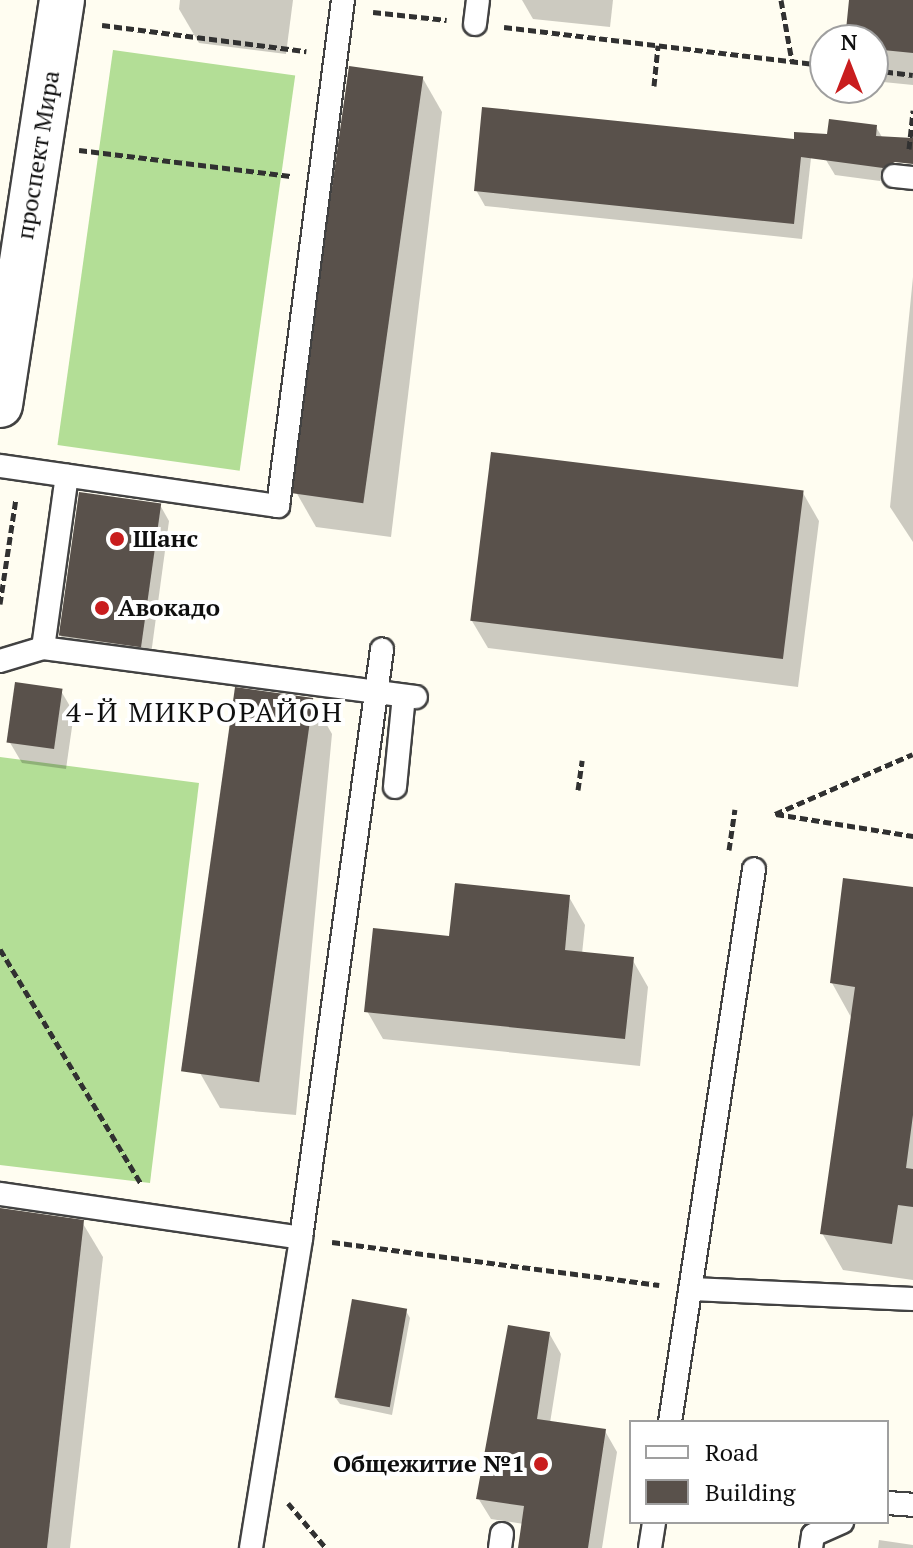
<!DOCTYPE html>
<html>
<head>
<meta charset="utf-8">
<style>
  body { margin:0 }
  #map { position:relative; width:913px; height:1548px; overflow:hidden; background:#fffdf1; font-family:"PT Serif",serif }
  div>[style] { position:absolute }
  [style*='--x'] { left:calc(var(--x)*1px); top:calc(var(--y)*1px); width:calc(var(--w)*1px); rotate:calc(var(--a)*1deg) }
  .forest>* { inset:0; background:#b3de96; transform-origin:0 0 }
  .shadow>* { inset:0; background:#0003 }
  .building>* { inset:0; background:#59514b; transform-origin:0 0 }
  .path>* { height:5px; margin-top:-2.5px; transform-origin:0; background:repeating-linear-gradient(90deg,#313131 0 8px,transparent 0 12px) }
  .roads { filter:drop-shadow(2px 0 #424242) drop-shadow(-2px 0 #424242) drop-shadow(0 2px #424242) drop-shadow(0 -2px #424242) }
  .lane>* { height:22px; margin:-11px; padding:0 11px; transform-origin:11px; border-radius:11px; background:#fff }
  .street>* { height:44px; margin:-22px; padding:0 22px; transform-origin:22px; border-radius:22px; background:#fff }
  .dots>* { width:22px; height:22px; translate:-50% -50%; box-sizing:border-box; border:4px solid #fff; border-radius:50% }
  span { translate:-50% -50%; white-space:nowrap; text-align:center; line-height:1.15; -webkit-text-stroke:8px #fff; paint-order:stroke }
  .street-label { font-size:24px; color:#0f0f0f }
  .poi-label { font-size:24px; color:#0f0f0f; font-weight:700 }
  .left { translate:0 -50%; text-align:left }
  .right { translate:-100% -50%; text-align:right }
  .quarter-label { font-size:28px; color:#0f0f0f; letter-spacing:2px }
  .legend { position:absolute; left:629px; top:1420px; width:260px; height:104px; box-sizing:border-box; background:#fff; border:2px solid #9f9f9f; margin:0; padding:10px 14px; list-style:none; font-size:24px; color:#0f0f0f }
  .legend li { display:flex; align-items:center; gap:16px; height:40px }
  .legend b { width:40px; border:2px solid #9f9f9f }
  .north { position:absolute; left:809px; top:24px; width:80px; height:80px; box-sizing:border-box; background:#fff; border:2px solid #9f9f9f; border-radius:50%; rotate:0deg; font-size:22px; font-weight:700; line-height:32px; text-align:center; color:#0f0f0f }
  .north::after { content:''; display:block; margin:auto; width:28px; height:36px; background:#c91d1e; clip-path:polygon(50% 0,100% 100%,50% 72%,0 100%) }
</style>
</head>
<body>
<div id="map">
  <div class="forest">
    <div style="left:113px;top:50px;width:184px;height:399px;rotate:8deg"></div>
    <div style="clip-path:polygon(0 757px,199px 783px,150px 1183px,0 1165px)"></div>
  </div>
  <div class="shadow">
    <div style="clip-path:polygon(180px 0,293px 0,286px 54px,199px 43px,179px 9px)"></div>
    <div style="clip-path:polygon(522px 0,613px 0,610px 27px,533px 19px)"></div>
    <div style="clip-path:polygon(851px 0,913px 0,913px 85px,873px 81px,873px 40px,847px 40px)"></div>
    <div style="clip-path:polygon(422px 77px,442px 112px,391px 537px,316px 527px,296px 492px)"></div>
    <div style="clip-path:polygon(876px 127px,885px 142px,880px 181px,835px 175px,826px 160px)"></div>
    <div style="clip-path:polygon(802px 142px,811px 158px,802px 239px,485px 206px,476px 190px)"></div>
    <div style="clip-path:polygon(913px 277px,913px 542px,890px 507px)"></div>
    <div style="clip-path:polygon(803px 493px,819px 521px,798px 687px,488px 648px,472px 621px)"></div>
    <div style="clip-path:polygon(160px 505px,169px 521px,150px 662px,70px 651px,61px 636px)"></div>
    <div style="clip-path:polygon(61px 691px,74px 713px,66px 769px,22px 763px,9px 741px)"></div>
    <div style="clip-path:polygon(312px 699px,332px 734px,296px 1115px,220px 1108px,200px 1073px)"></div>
    <div style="clip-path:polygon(913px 889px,913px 1280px,843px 1270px,822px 1233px,852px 1019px,832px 983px)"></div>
    <div style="clip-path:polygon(569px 897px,585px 925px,582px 954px,632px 959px,648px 987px,640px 1066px,383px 1039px,367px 1011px,451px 938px)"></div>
    <div style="clip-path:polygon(0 1222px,82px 1222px,103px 1257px,70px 1548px,0 1548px)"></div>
    <div style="clip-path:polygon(406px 1311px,410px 1318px,392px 1415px,340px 1404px,335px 1397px)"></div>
    <div style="clip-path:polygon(549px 1333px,561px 1354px,550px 1423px,605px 1431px,617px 1452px,602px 1548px,520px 1548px,524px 1524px,491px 1519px,478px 1498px)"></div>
    <div style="clip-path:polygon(879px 1540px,913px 1545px,913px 1548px,878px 1548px)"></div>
  </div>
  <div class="building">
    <div style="clip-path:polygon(849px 0,913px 0,913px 53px,873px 49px,873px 40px,845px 40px)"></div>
    <div style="left:349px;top:66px;width:75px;height:431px;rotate:8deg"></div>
    <div style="clip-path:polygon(482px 107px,794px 139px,794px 132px,827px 134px,829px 119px,877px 125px,876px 136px,913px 138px,913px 164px,895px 162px,883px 168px,801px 157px,794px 224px,474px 191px)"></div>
    <div style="left:491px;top:452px;width:315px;height:170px;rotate:7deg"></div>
    <div style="left:79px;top:492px;width:83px;height:145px;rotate:8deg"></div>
    <div style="left:15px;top:682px;width:48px;height:61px;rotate:8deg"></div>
    <div style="left:235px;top:687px;width:79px;height:388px;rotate:8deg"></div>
    <div style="clip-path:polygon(843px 878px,913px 887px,913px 1115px,906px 1168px,913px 1169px,913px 1207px,898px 1205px,892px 1244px,820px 1234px,855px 987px,830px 983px)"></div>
    <div style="clip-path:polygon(455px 883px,570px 895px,565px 950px,634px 957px,625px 1039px,364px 1012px,373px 928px,449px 936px)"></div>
    <div style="clip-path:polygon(0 1208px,84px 1220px,47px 1548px,0 1548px)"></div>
    <div style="left:352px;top:1299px;width:56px;height:100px;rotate:10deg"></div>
    <div style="clip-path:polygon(508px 1325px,550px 1332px,537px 1419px,606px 1429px,588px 1548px,518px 1548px,524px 1506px,476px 1499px)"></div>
  </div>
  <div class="path">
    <div style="--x:781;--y:0;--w:62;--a:79.8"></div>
    <div style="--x:373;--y:12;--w:74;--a:6.2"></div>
    <div style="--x:102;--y:25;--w:206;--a:7.3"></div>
    <div style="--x:504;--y:27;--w:323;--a:6.8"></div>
    <div style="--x:873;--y:70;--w:40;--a:7.1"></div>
    <div style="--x:654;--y:86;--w:41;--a:-84.4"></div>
    <div style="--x:909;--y:149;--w:39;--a:-84"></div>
    <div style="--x:79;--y:150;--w:215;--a:7"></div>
    <div style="--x:0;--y:604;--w:107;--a:-81.4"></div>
    <div style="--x:578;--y:790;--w:30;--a:-82"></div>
    <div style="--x:775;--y:814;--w:150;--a:-23.5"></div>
    <div style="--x:776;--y:814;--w:139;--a:9.1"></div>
    <div style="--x:729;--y:850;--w:41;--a:-81.7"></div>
    <div style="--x:0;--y:949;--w:275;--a:59"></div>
    <div style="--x:332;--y:1242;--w:330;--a:7.5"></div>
    <div style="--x:288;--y:1503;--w:59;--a:49.8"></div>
  </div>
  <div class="roads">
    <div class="lane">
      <div style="--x:475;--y:24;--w:24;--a:-83"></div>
      <div style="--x:894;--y:176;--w:19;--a:6"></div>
      <div style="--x:0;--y:466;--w:281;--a:8.2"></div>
      <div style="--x:278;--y:506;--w:510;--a:-82.68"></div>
      <div style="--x:43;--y:648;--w:174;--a:-82.1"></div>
      <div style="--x:0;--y:661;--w:45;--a:-16.8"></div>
      <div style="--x:43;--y:648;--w:376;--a:7.5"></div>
      <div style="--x:395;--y:787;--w:91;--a:-84.4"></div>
      <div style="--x:0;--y:1194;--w:304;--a:8.3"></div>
      <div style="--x:692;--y:1289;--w:221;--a:2.6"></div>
      <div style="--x:670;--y:1422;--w:559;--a:-81.36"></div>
      <div style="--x:887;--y:1503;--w:26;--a:4"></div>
      <div style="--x:251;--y:1548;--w:314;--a:-80.8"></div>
      <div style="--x:301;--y:1238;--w:594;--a:-82.16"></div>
      <div style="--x:500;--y:1548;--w:14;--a:-82"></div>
      <div style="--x:650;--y:1548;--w:26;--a:-81"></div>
      <div style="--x:811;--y:1548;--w:13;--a:-81"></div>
      <div style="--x:813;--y:1535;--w:32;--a:-24"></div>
    </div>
    <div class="street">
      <div style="--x:0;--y:405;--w:410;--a:-81.3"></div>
    </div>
  </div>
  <div class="dots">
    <div style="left:117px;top:539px;background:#c91d1e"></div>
    <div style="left:102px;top:608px;background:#c91d1e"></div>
    <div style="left:541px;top:1464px;background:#c91d1e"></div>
  </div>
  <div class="street-label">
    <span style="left:38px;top:155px;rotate:-81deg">проспект Мира</span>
  </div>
  <div class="poi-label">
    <span class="left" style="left:133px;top:539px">Шанс</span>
    <span class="left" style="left:118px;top:608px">Авокадо</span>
    <span class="right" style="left:525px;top:1464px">Общежитие №1</span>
  </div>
  <div class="quarter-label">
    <span style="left:205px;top:712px">4-Й МИКРОРАЙОН</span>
  </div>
  <ul class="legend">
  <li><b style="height:10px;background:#fff"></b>Road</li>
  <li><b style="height:22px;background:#59514b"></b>Building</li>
  </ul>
  <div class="north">N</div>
</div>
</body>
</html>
